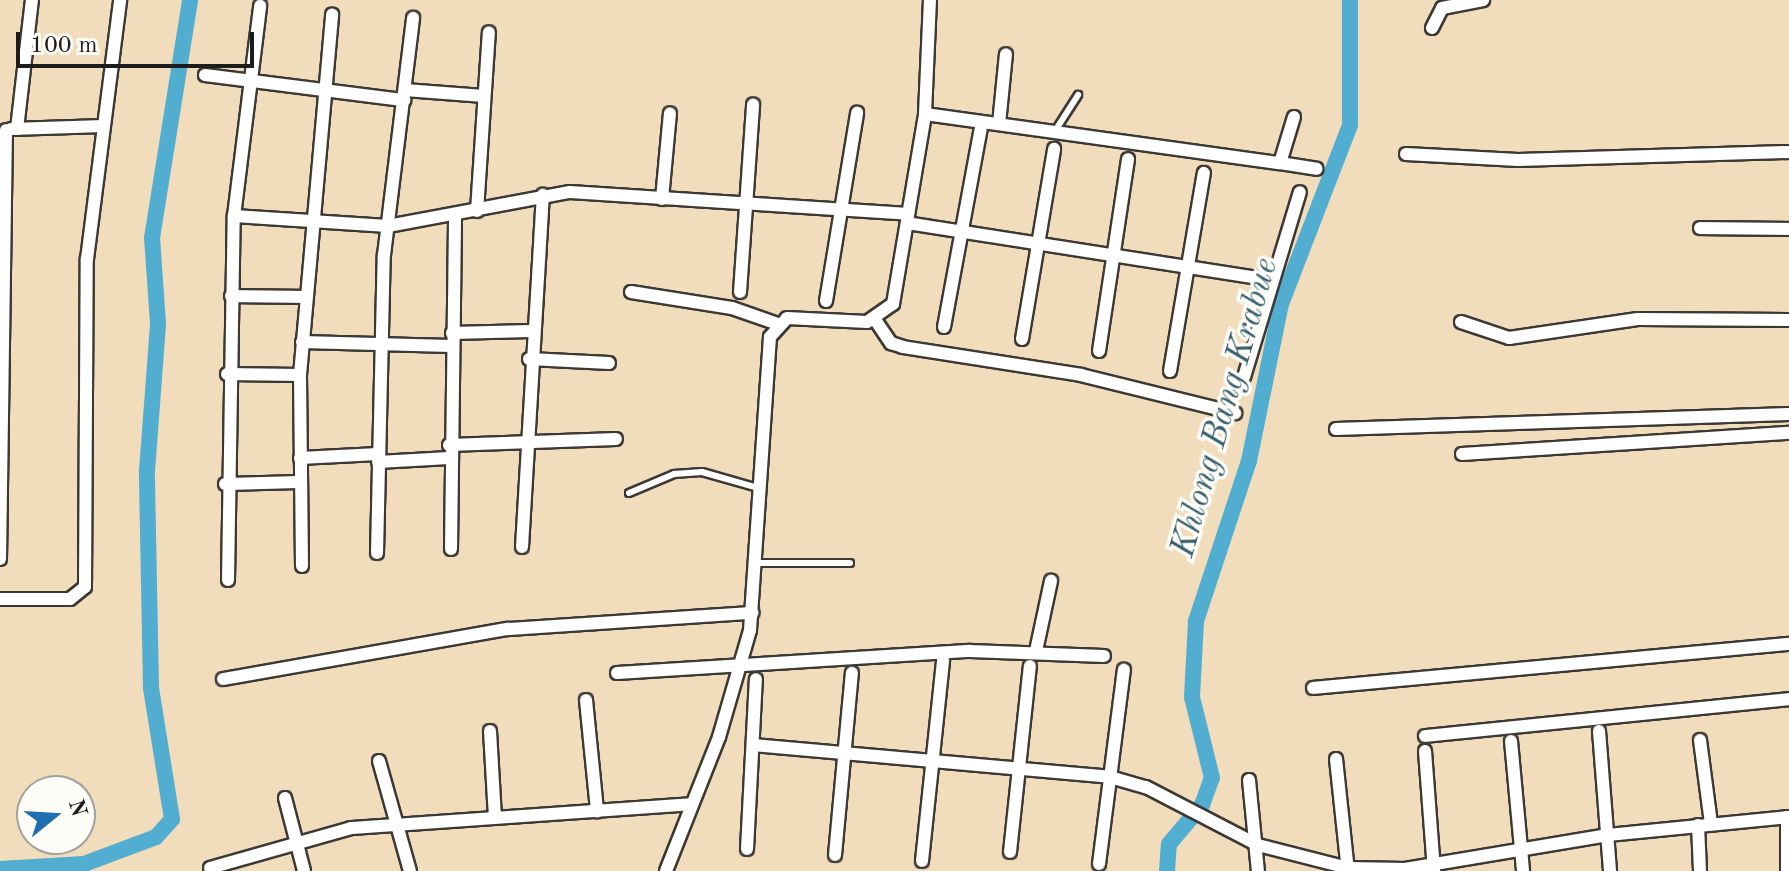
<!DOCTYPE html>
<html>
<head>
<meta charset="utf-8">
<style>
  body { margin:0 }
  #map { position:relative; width:1789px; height:871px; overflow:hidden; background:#f1dcbb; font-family:"Old Standard TT",serif }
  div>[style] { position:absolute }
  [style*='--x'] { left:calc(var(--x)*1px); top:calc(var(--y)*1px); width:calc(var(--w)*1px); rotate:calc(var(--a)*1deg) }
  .canal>* { height:16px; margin:-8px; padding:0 8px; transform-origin:8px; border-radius:8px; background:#52aed0 }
  .roads { filter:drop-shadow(2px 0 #3c3934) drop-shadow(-2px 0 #3c3934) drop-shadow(0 2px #3c3934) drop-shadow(0 -2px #3c3934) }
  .lane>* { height:6px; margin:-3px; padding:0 3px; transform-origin:3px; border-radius:3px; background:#fff }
  .street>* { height:12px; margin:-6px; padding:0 6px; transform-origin:6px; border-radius:6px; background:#fff }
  span { translate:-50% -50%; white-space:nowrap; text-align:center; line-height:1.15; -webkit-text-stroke:7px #fdfcf7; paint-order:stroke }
  .water-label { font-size:34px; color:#345e6d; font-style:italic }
  .north { position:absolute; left:16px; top:775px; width:80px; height:80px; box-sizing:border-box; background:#fdfcf7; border:2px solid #a3a29f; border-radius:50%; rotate:72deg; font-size:22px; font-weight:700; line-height:32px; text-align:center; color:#1c1c1c }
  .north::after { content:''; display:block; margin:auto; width:28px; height:36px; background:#1f6fb2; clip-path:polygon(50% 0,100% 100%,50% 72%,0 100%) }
  .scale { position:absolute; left:16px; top:32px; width:238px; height:36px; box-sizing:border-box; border:4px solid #1c1c1c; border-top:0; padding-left:10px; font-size:24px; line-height:28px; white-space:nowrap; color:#1c1c1c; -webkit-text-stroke:6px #fdfcf7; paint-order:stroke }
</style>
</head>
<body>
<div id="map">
  <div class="canal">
    <div style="--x:0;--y:869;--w:84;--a:-3.4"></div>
    <div style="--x:84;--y:864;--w:77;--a:-20.6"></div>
    <div style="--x:156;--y:837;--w:24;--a:-48"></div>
    <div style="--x:172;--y:819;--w:133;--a:-99.1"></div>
    <div style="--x:151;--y:688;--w:217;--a:-91.1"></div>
    <div style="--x:147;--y:471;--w:148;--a:-85.7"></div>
    <div style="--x:158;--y:323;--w:85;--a:-94"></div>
    <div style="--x:152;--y:238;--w:241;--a:-80.9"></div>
    <div style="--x:1167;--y:871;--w:27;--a:-86"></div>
    <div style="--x:1169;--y:844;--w:51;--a:-49.8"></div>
    <div style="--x:1202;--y:805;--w:29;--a:-70"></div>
    <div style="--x:1212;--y:778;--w:83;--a:-103.9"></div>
    <div style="--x:1192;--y:697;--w:76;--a:-87"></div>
    <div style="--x:1196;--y:621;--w:169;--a:-71.7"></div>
    <div style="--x:1249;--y:461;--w:160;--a:-78.5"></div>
    <div style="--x:1281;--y:304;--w:192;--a:-68.9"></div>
    <div style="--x:1350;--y:125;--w:125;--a:-90"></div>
  </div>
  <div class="roads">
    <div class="lane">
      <div style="--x:1055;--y:131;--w:43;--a:-57.4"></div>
      <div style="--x:629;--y:493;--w:49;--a:-22.9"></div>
      <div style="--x:674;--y:474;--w:28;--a:-4"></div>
      <div style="--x:702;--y:472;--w:58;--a:15.9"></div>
      <div style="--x:758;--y:563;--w:92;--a:0"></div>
    </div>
    <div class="street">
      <div style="--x:1432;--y:28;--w:22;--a:-63"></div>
      <div style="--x:1442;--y:8;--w:42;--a:-11"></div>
      <div style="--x:205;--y:75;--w:201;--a:7.2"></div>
      <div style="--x:405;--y:90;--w:79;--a:4.3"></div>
      <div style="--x:925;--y:114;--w:358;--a:7.9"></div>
      <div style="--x:1280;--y:163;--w:48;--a:-73.1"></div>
      <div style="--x:999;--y:124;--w:70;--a:-84.3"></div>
      <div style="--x:11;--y:129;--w:93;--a:-1.8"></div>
      <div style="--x:17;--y:129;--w:130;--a:-83.4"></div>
      <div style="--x:1406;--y:154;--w:112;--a:3.1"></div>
      <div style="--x:1518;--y:160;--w:271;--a:-1.7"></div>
      <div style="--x:1280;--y:163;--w:37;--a:9"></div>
      <div style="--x:662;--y:199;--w:86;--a:-84.7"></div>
      <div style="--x:477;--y:211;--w:179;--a:-86.2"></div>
      <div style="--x:234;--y:216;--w:154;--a:3.7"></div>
      <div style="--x:388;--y:226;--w:185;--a:-10.6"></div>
      <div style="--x:570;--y:192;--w:339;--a:3.7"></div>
      <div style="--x:907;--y:223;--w:368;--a:8.9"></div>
      <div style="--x:1700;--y:228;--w:89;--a:0.6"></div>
      <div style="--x:631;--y:292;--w:102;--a:9"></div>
      <div style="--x:732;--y:308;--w:49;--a:19.2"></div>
      <div style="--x:740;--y:292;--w:188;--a:-86"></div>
      <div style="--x:231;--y:296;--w:74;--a:0.8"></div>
      <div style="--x:826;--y:301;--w:191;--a:-80.6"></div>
      <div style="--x:876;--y:321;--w:27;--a:56"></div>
      <div style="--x:891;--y:343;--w:13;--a:18"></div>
      <div style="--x:903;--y:347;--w:180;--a:8.9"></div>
      <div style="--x:1081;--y:375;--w:159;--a:13.9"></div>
      <div style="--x:1461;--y:322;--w:51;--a:18.4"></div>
      <div style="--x:1509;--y:338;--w:130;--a:-8.4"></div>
      <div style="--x:1638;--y:319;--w:151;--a:0.4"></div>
      <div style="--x:944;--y:327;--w:202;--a:-79.5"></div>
      <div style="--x:452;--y:333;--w:78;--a:-1.5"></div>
      <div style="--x:1022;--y:339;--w:193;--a:-80.4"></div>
      <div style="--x:302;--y:342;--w:149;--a:1.5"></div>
      <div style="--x:1099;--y:351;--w:194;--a:-81.4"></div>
      <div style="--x:529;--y:359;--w:80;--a:2.9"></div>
      <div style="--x:1170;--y:371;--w:201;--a:-80.3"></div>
      <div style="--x:227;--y:374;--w:73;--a:0.8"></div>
      <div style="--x:1244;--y:377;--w:193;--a:-73.2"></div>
      <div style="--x:1336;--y:429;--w:453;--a:-1.9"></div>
      <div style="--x:449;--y:445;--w:167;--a:-2.1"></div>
      <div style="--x:1462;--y:454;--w:328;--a:-3.7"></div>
      <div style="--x:300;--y:458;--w:78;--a:-2.9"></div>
      <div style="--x:378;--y:462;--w:71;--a:-3.2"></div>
      <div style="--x:225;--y:484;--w:76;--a:-1.5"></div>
      <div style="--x:522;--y:547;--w:353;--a:-86.6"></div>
      <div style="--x:451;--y:549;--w:335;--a:-89.3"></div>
      <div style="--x:377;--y:553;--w:298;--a:-88.7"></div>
      <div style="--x:384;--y:255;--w:239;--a:-83"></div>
      <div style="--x:0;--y:559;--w:429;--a:-89.2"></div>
      <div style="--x:302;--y:566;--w:191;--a:-90.6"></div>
      <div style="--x:300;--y:375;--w:362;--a:-84.9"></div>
      <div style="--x:228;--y:580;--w:364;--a:-89.1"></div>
      <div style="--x:234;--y:216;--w:212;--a:-82.9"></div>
      <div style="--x:0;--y:599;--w:70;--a:0"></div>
      <div style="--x:70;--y:599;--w:19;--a:-39"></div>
      <div style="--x:85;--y:587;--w:328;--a:-89.7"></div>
      <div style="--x:87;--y:259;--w:261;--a:-82.7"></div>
      <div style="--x:1036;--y:651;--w:72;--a:-77.9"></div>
      <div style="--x:617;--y:673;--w:354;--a:-3.6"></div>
      <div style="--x:970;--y:651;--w:134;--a:2.1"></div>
      <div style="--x:223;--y:679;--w:289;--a:-10"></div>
      <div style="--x:508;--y:629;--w:245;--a:-3.8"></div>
      <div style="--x:1313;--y:688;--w:478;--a:-5.3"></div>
      <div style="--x:586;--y:700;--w:112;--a:84.3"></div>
      <div style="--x:490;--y:731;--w:87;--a:86.7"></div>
      <div style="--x:1599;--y:731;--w:140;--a:85.5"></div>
      <div style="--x:1425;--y:736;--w:366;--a:-5.8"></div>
      <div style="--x:1700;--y:740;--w:85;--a:82.5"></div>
      <div style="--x:1511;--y:741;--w:131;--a:84.7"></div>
      <div style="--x:753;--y:745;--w:358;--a:5.1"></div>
      <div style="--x:1110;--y:777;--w:37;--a:16"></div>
      <div style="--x:1146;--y:787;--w:126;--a:27.4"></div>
      <div style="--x:1258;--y:845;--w:93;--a:14.3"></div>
      <div style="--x:1348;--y:868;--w:57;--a:1"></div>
      <div style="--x:1405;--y:869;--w:206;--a:-9.5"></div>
      <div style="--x:1608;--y:835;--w:182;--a:-5.7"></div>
      <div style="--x:1425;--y:751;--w:120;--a:85.7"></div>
      <div style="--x:1336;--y:759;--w:113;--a:83.9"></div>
      <div style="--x:379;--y:761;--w:114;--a:74.3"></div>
      <div style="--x:1249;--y:780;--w:91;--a:84.4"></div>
      <div style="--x:285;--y:798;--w:75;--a:75.4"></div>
      <div style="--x:1698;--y:825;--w:46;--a:87.5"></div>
      <div style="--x:747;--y:849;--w:170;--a:-87"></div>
      <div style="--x:1010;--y:852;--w:187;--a:-83.9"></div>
      <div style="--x:835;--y:855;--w:183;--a:-84.7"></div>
      <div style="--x:922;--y:861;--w:202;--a:-84"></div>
      <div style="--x:1099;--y:864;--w:196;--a:-82.7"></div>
      <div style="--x:210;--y:868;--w:147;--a:-15.8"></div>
      <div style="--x:351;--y:828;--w:341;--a:-4"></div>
      <div style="--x:666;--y:871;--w:144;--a:-68.4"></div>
      <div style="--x:719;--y:737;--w:111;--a:-73.8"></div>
      <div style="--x:750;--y:630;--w:294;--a:-86.1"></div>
      <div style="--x:770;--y:337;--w:25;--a:-48"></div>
      <div style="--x:787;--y:318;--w:80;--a:2.9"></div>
      <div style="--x:867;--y:322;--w:32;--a:-35"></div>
      <div style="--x:893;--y:304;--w:193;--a:-80.4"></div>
      <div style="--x:925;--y:114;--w:114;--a:-87.5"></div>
      <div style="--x:1787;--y:871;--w:54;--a:-90"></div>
    </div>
  </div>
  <div class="water-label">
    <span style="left:1226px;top:408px;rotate:-74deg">Khlong Bang Krabue</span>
  </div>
  <div class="north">N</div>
  <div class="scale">100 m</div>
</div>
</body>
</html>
